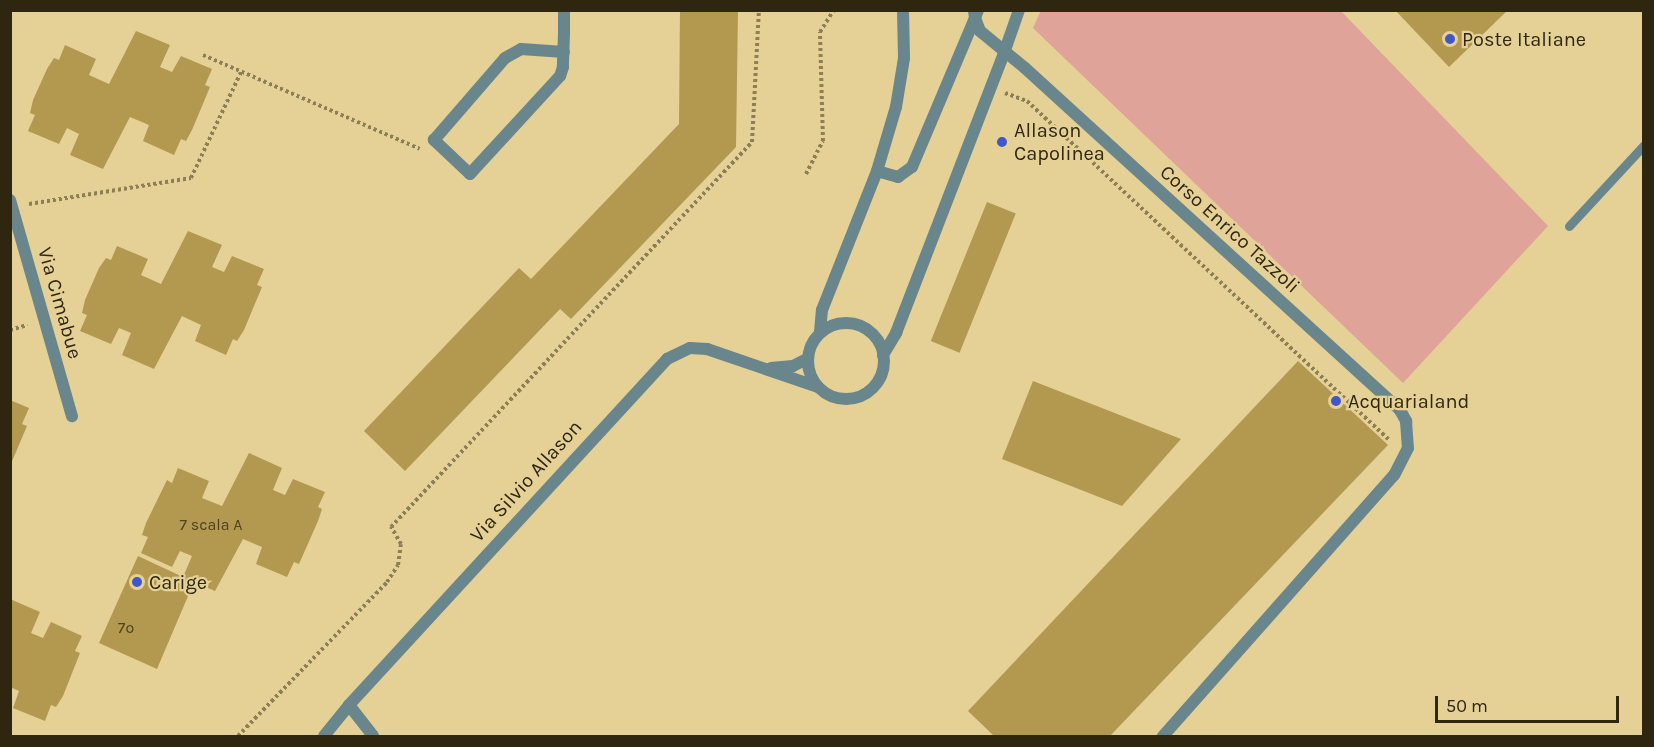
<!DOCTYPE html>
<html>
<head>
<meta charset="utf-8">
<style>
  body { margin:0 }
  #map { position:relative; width:1654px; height:747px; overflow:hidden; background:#e5d096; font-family:Karla,sans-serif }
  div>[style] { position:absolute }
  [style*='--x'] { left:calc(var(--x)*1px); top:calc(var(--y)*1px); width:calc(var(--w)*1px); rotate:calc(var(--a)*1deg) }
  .green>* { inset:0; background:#dfa399 }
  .building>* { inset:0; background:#b3984f; transform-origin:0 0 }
  .path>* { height:4px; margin-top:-2px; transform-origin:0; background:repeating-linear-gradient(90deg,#8c7e55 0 3px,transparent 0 6px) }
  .service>* { height:9px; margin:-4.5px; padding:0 4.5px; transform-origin:4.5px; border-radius:4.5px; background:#68868b }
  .minor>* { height:12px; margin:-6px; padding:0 6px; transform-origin:6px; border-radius:6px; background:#68868b }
  .minor>.ring { margin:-6px; padding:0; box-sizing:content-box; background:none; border:12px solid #68868b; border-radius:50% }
  .tertiary>* { height:12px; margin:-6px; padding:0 6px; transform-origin:6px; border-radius:6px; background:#68868b }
  .dots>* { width:16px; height:16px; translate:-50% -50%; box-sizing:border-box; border:3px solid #e5d096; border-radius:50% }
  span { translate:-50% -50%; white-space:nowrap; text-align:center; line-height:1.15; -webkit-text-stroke:4.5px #e5d096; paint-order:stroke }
  .number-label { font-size:16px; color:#4f421f }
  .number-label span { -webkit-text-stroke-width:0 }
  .poi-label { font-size:20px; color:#2e260f }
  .left { translate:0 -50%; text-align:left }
  .street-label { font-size:20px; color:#2e260f }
  .frame { position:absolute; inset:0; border:12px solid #2e260f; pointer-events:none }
  .scale { position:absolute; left:1435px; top:696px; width:184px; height:27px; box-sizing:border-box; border:3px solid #2e260f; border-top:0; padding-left:8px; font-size:18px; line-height:21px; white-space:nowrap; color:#2e260f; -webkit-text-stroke:4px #e5d096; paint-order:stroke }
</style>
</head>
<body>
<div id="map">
  <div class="green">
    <div style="clip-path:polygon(1041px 10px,1341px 11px,1548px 226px,1403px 383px,1033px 28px)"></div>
  </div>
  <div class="building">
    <div style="clip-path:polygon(680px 10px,738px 10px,736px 147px,571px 319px,560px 309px,405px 471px,364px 431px,519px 268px,531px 279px,679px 124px)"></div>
    <div style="clip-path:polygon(1395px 10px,1508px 10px,1449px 67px)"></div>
    <div style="clip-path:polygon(136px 31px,170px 45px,160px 67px,172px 72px,181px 56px,212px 69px,205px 85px,210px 87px,192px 130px,186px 141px,181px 139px,174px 155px,143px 141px,149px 125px,130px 117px,103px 169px,70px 155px,79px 134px,67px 128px,59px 144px,28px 131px,35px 115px,30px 113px,33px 100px,47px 69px,54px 58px,59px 60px,65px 45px,96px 59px,89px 75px,109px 84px)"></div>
    <div style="left:987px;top:202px;width:31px;height:150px;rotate:22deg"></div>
    <div style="clip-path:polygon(188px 231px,222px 245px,212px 267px,224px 272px,232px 256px,264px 269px,257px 285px,262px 287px,244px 330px,237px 341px,233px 339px,226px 355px,195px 341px,201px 325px,182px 316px,154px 369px,122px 355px,131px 333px,119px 328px,111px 344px,80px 331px,87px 315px,82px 313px,85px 300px,99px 268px,106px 258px,111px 260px,117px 246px,148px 259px,141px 275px,161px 284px)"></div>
    <div style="clip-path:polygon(1298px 361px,1388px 445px,1110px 736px,994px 736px,968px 711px)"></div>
    <div style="clip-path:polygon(1033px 381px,1181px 439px,1122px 506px,1002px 459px)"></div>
    <div style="clip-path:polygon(10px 400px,29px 408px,22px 424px,27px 426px,10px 466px)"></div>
    <div style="clip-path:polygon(249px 453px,282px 468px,273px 490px,285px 495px,293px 479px,325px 492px,318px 507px,322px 509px,318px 521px,299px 564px,294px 562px,287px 577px,256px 564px,262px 547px,243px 539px,215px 591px,194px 582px,157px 669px,99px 643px,138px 556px,183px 577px,192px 556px,180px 551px,172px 567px,141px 553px,148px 537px,142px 535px,146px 523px,167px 480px,172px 483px,178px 468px,209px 481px,202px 498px,222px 506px)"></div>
    <div style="clip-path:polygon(10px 599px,40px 612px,31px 633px,43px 638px,51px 622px,82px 636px,75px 651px,80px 653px,63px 696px,56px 707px,51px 705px,45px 721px,13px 708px,19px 691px,10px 687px)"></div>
  </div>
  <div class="path">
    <div style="--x:203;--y:55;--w:236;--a:23.4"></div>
    <div style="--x:1005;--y:93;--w:23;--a:20"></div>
    <div style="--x:1027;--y:101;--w:495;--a:43.1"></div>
    <div style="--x:806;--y:174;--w:37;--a:-63"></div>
    <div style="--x:823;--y:141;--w:109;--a:-91.6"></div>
    <div style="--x:820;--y:32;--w:26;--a:-58"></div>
    <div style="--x:29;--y:204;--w:164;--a:-9.1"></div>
    <div style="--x:191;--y:178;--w:117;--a:-64.7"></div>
    <div style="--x:10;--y:330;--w:18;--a:-16"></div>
    <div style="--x:10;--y:562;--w:2;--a:0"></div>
    <div style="--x:238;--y:736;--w:214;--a:-45.9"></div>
    <div style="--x:387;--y:582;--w:20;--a:-57"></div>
    <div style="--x:398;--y:565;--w:21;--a:-82"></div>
    <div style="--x:401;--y:544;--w:20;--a:-120"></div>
    <div style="--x:391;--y:527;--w:528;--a:-46.84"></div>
    <div style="--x:752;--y:142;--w:132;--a:-87"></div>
  </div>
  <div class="service">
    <div style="--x:1569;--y:226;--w:110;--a:-47.2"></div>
  </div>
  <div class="minor">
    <div style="--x:564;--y:10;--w:23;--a:90"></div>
    <div style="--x:564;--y:33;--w:34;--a:92"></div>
    <div style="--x:563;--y:67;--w:9;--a:108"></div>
    <div style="--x:560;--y:76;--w:133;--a:132.6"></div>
    <div style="--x:470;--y:174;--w:50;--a:-136.6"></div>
    <div style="--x:434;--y:140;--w:108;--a:-49.1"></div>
    <div style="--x:505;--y:58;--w:18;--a:-29"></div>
    <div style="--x:521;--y:49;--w:43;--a:4"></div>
    <div style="--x:877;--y:171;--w:22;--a:16"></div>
    <div style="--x:898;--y:177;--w:17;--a:-36"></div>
    <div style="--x:912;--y:167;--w:162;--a:-67.1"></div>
    <div style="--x:975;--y:18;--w:7;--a:-98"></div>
    <div style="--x:10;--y:200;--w:225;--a:74"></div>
    <div class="ring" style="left:808px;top:323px;width:64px;height:64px"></div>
    <div style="--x:820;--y:332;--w:22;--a:-85"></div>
    <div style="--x:822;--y:310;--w:149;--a:-68.4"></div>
    <div style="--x:877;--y:171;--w:67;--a:-73.5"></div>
    <div style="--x:896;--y:107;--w:50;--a:-80.7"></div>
    <div style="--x:904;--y:58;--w:48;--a:-91.2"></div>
    <div style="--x:883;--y:355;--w:26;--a:-59"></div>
    <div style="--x:896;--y:333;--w:303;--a:-68.9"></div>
    <div style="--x:771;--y:368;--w:22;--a:-5"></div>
    <div style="--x:793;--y:366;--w:16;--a:-27"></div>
    <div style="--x:349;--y:705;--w:39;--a:52"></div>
    <div style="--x:324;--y:736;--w:40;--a:-51"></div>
    <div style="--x:349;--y:705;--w:470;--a:-47.4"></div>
    <div style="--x:667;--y:359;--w:25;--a:-26"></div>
    <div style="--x:690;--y:348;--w:17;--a:3"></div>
    <div style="--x:707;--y:349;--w:117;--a:18.9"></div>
  </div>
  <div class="tertiary">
    <div style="--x:978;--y:10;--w:9;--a:111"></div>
    <div style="--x:975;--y:18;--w:14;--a:69"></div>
    <div style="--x:980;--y:31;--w:58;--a:39.4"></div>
    <div style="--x:1025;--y:68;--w:508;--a:42.36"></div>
    <div style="--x:1400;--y:410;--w:13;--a:61"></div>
    <div style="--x:1406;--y:421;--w:27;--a:86"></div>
    <div style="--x:1408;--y:448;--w:30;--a:117"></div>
    <div style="--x:1394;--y:475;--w:349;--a:131.5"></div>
    <div style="--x:1005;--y:50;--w:42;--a:-70.7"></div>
  </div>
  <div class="dots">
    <div style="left:1450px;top:39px;background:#3f57ca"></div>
    <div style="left:1002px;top:142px;background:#3f57ca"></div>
    <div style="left:1336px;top:401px;background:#3f57ca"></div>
    <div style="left:137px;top:582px;background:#3f57ca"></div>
  </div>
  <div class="number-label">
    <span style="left:211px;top:525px">7 scala A</span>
    <span style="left:126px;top:628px">7o</span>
  </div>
  <div class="poi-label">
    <span class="left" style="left:1462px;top:39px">Poste Italiane</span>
    <span class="left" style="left:1014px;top:142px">Allason<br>Capolinea</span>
    <span class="left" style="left:1348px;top:401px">Acquarialand</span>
    <span class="left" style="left:149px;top:582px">Carige</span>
  </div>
  <div class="street-label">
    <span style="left:1230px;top:229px;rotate:42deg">Corso Enrico Tazzoli</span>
    <span style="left:60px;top:303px;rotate:74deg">Via Cimabue</span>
    <span style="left:526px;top:481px;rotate:-48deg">Via Silvio Allason</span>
  </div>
  <div class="frame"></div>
  <div class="scale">50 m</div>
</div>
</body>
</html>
